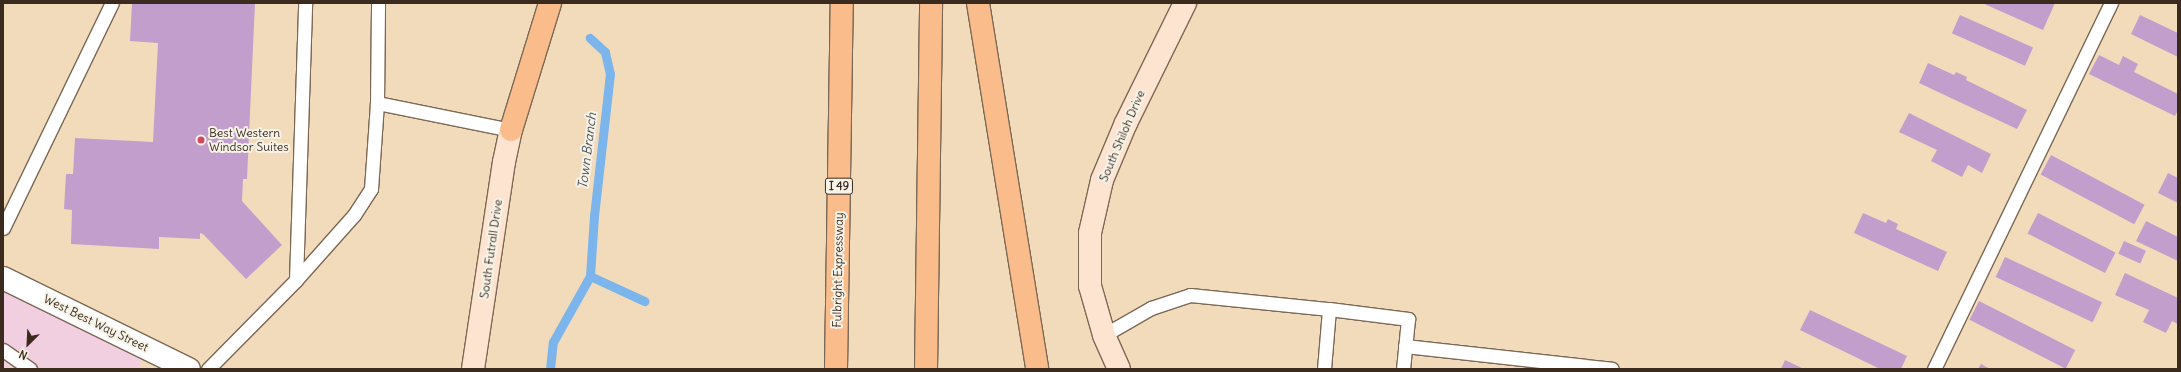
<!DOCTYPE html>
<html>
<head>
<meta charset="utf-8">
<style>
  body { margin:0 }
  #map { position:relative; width:2181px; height:372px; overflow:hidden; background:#f2dbbb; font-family:Delius,sans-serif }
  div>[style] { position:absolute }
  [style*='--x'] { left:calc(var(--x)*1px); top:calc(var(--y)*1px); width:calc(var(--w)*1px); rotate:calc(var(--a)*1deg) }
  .built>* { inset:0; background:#f2cfe0 }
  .stream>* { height:9px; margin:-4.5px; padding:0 4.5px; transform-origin:4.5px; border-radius:4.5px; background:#7cb5ec }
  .building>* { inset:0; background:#c19ecb; transform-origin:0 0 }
  .roads { filter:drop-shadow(1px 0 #7b6855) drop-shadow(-1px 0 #7b6855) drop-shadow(0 1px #7b6855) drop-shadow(0 -1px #7b6855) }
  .lane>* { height:13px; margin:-6.5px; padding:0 6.5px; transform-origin:6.5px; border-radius:6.5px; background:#fff }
  .street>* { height:22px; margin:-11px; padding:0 11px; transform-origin:11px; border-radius:11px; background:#fff }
  .secondary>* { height:22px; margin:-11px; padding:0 11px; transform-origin:11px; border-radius:11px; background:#fde4d0 }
  .highway>* { height:22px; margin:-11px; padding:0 11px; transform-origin:11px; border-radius:11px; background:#f9bc8a }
  .dots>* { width:11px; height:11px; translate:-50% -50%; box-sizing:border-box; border:2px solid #f7f3e8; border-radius:50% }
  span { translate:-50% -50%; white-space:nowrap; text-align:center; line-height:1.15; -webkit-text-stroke:4px #f7f3e8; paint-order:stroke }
  .shield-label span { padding:1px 3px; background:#f7f3e8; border:1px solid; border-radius:3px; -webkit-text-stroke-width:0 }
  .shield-label { font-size:11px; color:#3b2a1e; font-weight:700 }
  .poi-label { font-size:12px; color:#3b2a1e }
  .left { translate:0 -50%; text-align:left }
  .street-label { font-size:12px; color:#3b2a1e }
  .water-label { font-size:13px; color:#4e545c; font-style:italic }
  .frame { position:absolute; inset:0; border:4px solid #3b2a1e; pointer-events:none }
  .north { position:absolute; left:8px; top:324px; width:40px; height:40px; -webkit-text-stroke:3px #f7f3e8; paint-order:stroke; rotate:204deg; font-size:11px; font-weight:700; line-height:16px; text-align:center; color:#3b2a1e }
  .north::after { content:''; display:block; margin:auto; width:14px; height:18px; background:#3b2a1e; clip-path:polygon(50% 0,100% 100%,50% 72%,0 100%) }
</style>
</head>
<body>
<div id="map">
  <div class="built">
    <div style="clip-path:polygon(3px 278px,145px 347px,139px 369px,3px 369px)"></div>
  </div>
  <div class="stream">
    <div style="--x:590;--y:276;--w:60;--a:24.8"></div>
    <div style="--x:550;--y:369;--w:27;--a:-84"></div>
    <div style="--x:553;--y:342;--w:76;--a:-60.7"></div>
    <div style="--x:590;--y:276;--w:60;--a:-86.2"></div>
    <div style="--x:594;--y:216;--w:143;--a:-83.6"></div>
    <div style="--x:610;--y:74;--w:23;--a:-103"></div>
    <div style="--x:605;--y:52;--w:21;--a:-137"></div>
  </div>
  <div class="building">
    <div style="clip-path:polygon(132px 3px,255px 3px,247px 179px,243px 179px,242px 201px,282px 245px,246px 279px,203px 234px,200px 233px,200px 239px,159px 237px,159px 249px,71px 244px,72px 210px,64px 209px,66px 174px,73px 174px,75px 138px,153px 142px,158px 43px,130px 41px)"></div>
    <div style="clip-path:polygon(1982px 3px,2055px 3px,2043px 30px)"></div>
    <div style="left:1960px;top:15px;width:80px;height:20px;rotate:24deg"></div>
    <div style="clip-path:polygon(2140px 15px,2178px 33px,2178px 57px,2131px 34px)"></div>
    <div style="clip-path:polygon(2099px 55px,2119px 65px,2123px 56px,2138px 64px,2134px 72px,2178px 94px,2178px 110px,2175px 116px,2089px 74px)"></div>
    <div style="clip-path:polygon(1928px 63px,1954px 75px,1956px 72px,1967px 77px,1966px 80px,2027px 110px,2017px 129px,1919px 83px)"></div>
    <div style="clip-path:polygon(1909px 113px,1991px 154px,1982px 173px,1968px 165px,1962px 177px,1931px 161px,1937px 150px,1899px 132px)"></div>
    <div style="left:2051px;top:155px;width:106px;height:22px;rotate:28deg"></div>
    <div style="clip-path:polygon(2168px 173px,2178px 178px,2178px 203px,2158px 193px)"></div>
    <div style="clip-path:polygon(1863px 213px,1886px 223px,1888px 219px,1898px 224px,1896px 229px,1947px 252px,1938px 271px,1854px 233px)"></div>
    <div style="left:2038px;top:213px;width:87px;height:23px;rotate:27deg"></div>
    <div style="clip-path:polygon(2146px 221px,2178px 237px,2178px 261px,2136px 241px)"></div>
    <div style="left:2124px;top:241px;width:24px;height:14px;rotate:24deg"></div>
    <div style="left:2005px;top:257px;width:107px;height:22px;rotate:25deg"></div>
    <div style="clip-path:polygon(2125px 273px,2178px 298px,2178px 324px,2172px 321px,2166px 333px,2143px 322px,2149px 310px,2115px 295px)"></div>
    <div style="left:1979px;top:301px;width:108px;height:21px;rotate:27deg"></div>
    <div style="clip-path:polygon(1810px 310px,1907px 356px,1901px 369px,1880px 369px,1800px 330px)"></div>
    <div style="clip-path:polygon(1785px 360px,1804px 369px,1781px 369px)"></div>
    <div style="clip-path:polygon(1981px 364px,1990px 369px,1978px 369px)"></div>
  </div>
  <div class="roads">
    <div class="lane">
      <div style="--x:377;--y:103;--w:137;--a:11.4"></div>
      <div style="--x:3;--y:228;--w:250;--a:-64.2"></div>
      <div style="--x:296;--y:280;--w:87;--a:-48.3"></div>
      <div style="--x:354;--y:215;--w:31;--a:-57"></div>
      <div style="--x:371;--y:189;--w:86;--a:-86"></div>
      <div style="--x:377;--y:103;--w:100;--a:-89.4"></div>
      <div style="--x:1104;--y:335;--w:54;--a:-29.9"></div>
      <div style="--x:1151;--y:308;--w:41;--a:-18.4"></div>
      <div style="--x:1190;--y:295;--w:140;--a:5.8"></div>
      <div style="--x:1329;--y:309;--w:80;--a:7.2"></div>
      <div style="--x:1408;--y:319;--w:50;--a:95.7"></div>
      <div style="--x:1405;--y:346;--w:208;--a:6.3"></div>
      <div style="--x:3;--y:350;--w:33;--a:35"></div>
      <div style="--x:208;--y:369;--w:125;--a:-45.3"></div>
      <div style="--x:296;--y:280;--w:277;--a:-88.1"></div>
      <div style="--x:1324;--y:369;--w:60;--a:-85.2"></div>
      <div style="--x:1934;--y:369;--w:407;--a:-64.2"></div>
    </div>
    <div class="street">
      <div style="--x:3;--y:278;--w:207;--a:26.1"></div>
    </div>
    <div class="secondary">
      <div style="--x:473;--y:369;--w:209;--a:-81.5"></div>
      <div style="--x:504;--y:162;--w:33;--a:-78"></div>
      <div style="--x:1119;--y:369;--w:37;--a:-114"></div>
      <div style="--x:1104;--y:335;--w:51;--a:-105.9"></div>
      <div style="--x:1090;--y:286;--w:53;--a:-90"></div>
      <div style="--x:1090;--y:233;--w:54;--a:-77.2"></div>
      <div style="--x:1102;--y:180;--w:62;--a:-67.2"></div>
      <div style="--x:1126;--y:123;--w:134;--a:-63.8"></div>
    </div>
    <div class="highway">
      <div style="--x:978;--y:3;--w:371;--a:80.8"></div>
      <div style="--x:511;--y:130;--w:133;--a:-72.9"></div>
      <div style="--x:836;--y:369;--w:366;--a:-89.1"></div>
      <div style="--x:926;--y:369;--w:366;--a:-89.2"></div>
    </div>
  </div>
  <div class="dots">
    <div style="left:201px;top:140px;background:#d1495b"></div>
  </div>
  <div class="shield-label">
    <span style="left:839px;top:186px">I 49</span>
  </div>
  <div class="poi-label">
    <span class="left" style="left:209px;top:140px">Best Western<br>Windsor Suites</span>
  </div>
  <div class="street-label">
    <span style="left:1122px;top:136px;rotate:-67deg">South Shiloh Drive</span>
    <span style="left:491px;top:249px;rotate:-82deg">South Futrall Drive</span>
    <span style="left:838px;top:270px;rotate:-89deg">Fulbright Expressway</span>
    <span style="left:96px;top:323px;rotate:26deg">West Best Way Street</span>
  </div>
  <div class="water-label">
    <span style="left:588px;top:151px;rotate:-83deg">Town Branch</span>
  </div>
  <div class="frame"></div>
  <div class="north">N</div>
</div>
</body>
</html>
